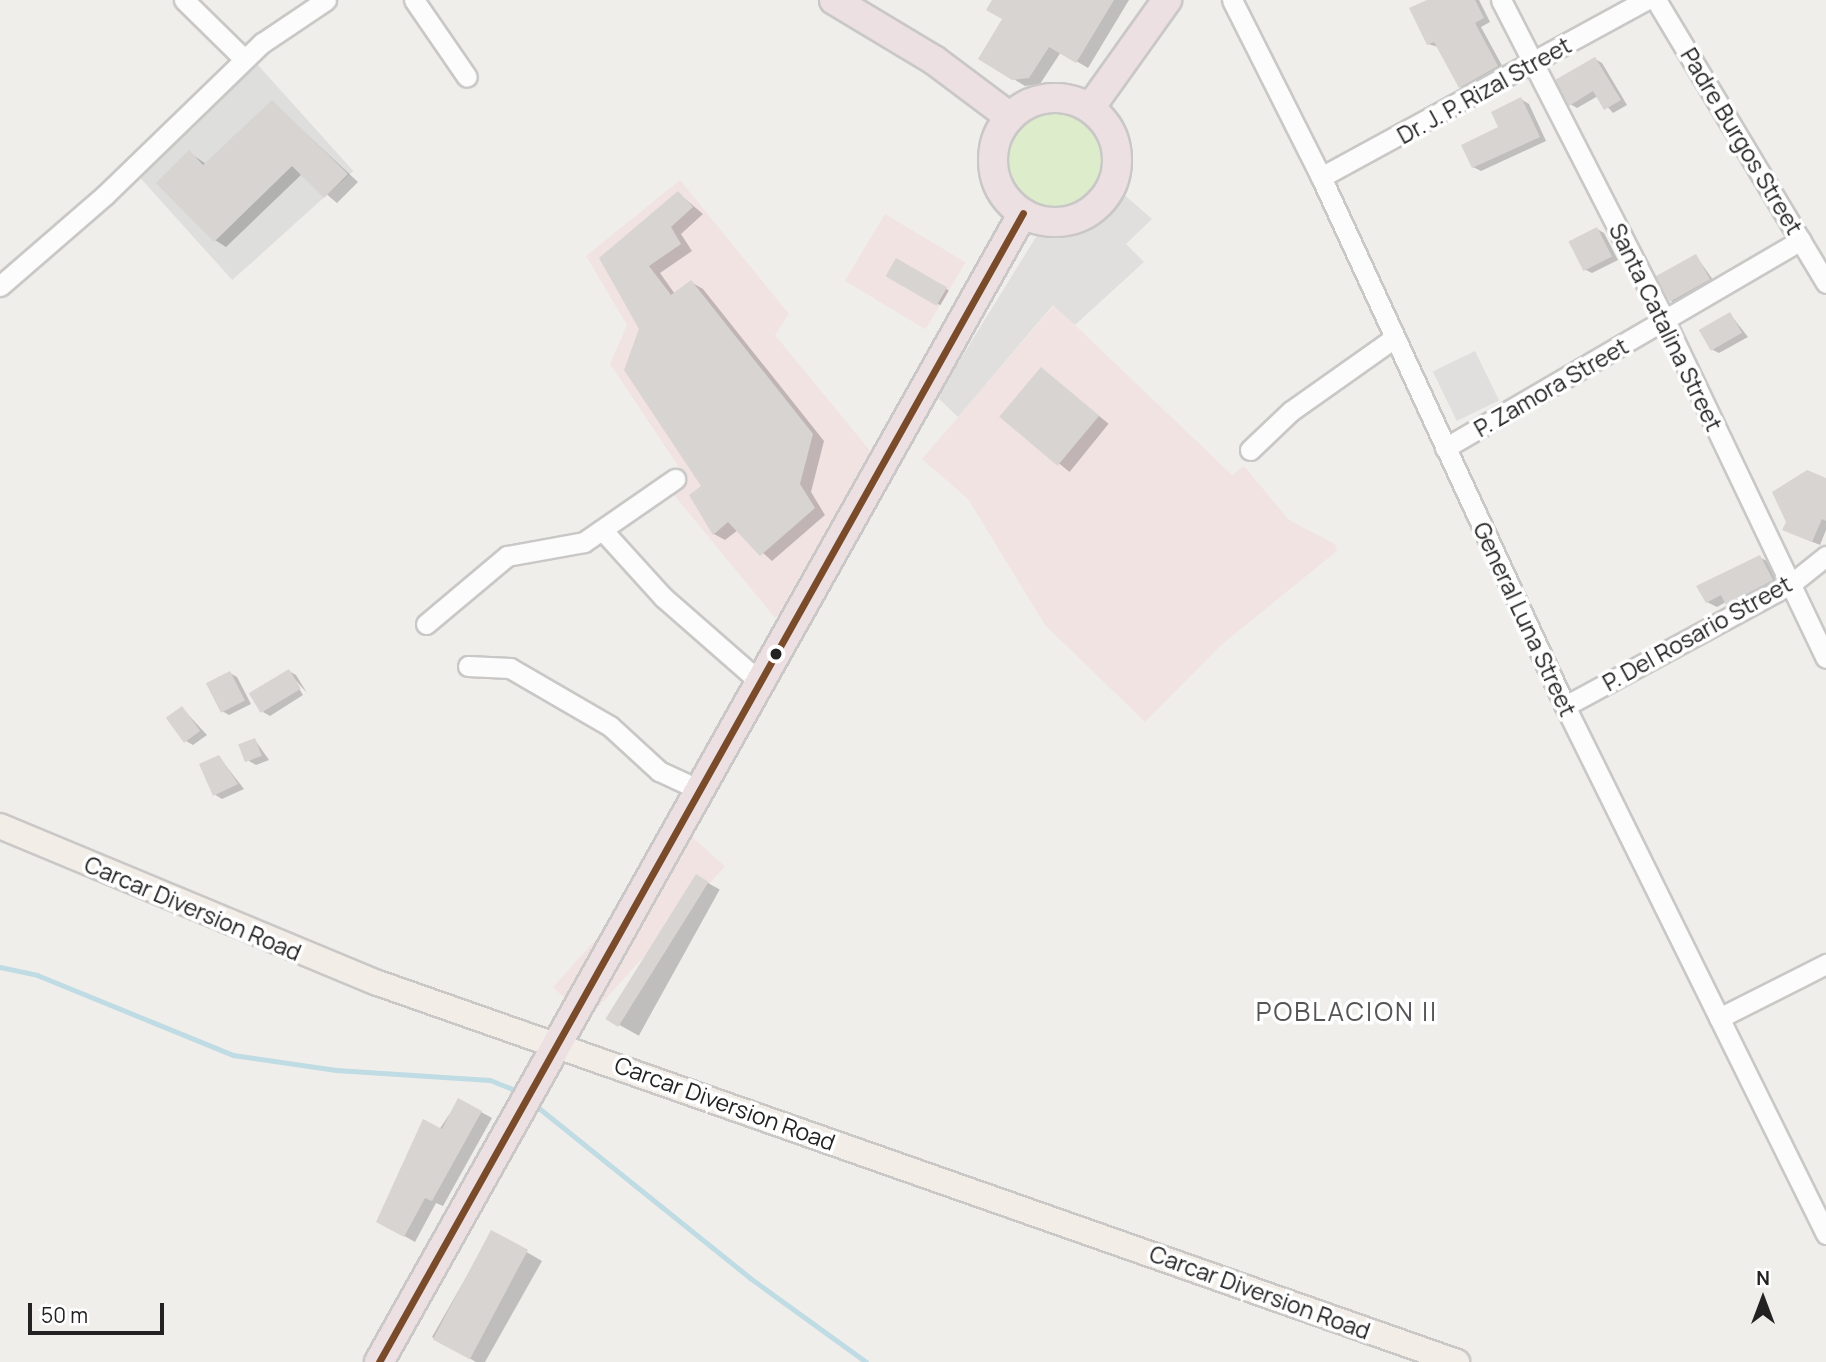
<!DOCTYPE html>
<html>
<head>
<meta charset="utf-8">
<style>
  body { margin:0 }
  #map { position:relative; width:1826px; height:1362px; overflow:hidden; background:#f0eeeb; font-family:Manrope,sans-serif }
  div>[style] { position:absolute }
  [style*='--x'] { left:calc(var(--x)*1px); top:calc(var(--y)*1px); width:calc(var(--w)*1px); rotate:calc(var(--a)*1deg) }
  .commercial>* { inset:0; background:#f1e3e1; transform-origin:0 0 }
  .religious>* { inset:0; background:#dededc; transform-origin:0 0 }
  .grass>* { inset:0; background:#ddeccb }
  .round { border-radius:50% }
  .parking>* { inset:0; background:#e0dfde; transform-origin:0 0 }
  .shadow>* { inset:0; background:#0003; transform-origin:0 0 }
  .stream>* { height:5px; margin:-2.5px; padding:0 2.5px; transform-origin:2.5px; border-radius:2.5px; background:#bfdbe3 }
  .building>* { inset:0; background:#d7d4d2; transform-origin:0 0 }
  .roads { filter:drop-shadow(2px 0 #c9c8c7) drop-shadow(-2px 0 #c9c8c7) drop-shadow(0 2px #c9c8c7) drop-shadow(0 -2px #c9c8c7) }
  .minor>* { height:19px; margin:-9.5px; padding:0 9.5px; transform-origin:9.5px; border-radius:9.5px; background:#fdfcfc }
  .major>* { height:24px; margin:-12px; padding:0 12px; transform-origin:12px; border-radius:12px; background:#f3ede7 }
  .highway>* { height:28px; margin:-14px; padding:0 14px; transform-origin:14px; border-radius:14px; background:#ece0e2 }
  .highway>.ring { margin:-14px; padding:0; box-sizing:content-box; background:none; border:28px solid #ece0e2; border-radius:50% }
  .bus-1>* { height:7px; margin:-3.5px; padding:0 3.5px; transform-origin:3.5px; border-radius:3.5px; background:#7a4b2a }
  .dots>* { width:19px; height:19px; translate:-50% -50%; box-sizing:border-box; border:4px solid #fff; border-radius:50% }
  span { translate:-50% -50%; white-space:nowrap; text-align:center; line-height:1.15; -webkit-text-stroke:7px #fff; paint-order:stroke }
  .street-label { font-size:23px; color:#222 }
  .quarter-label { font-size:26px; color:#555; letter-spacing:2px }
  .north { position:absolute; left:1728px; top:1264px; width:70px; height:70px; -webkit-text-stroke:5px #fff; paint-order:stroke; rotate:0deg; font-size:19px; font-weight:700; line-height:28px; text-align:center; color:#222 }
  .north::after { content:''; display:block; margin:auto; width:24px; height:32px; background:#222; clip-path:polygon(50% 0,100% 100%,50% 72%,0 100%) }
  .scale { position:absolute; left:28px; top:1303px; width:136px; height:32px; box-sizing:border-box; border:4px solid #222; border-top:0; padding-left:9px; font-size:21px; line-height:24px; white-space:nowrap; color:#222; -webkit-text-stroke:5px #fff; paint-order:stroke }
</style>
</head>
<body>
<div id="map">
  <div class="commercial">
    <div style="clip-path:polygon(680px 180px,789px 314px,775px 335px,872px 453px,793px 598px,775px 618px,670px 490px,686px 478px,610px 364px,627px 325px,586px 256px)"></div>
    <div style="left:885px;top:214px;width:94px;height:78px;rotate:31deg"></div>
    <div style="clip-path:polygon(1054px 305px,1232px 475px,1244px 466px,1289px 520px,1335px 544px,1337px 551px,1221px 645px,1145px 722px,1045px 625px,968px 499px,922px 459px)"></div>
    <div style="left:690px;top:835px;width:47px;height:205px;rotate:42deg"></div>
  </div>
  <div class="religious">
    <div style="left:257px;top:64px;width:144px;height:163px;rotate:48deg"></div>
  </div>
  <div class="grass">
    <div class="round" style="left:999px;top:104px;width:112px;height:112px"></div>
  </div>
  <div class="parking">
    <div style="clip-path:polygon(1120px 191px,1152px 219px,1126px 244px,1144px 262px,1075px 325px,1053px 305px,958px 417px,937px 397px,1039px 232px,1079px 229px,1109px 208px)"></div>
    <div style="left:1475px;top:351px;width:55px;height:47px;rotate:64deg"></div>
  </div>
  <div class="shadow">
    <div style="clip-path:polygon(994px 0,1129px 0,1088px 68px,1061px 52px,1040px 84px,1025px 86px,980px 58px,1004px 19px)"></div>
    <div style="clip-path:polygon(1431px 0,1479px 0,1490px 22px,1481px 27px,1505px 71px,1468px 91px,1460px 87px,1438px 47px,1428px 44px)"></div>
    <div style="clip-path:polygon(1595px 59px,1602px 63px,1627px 105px,1613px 113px,1598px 96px,1577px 108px,1570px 104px)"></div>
    <div style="clip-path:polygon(1521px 99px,1529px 104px,1546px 141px,1481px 171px,1473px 167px)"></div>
    <div style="clip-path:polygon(272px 102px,358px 182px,337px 203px,302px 174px,226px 247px,215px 240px,190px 153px,206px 164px)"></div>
    <div style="clip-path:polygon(678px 193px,703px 214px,681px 234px,692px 251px,660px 273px,675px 294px,691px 282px,703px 289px,824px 441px,811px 492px,825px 515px,772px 561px,738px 530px,725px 540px,714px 534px,703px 487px,641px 329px,601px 258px)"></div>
    <div style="clip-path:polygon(1597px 229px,1604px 233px,1618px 260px,1592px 273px,1584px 269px)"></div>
    <div style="clip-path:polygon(1696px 256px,1716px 284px,1678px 306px,1671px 301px)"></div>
    <div style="left:896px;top:260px;width:61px;height:17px;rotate:30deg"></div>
    <div style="clip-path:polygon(1730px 314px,1748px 337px,1719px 353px,1711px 349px)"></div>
    <div style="left:1041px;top:369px;width:87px;height:62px;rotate:39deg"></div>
    <div style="clip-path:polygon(1826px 480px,1826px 530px,1820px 545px,1791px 533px)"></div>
    <div style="clip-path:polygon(1759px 557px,1769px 562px,1782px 585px,1737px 609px,1726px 602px,1717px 607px,1707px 602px)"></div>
    <div style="clip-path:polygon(289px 671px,296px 675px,307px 693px,290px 674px,303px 695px,270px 716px,263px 712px)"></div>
    <div style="clip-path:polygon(230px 673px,237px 677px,251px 704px,229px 715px,222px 711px)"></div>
    <div style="clip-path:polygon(182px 708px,207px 735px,193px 745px,186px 741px)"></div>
    <div style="clip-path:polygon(255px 740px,269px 760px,256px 765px,249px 761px)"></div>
    <div style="clip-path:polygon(219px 757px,244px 789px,222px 799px,214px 794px)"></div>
    <div style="left:697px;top:877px;width:26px;height:167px;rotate:29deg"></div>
    <div style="clip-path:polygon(459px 1100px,492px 1118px,443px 1206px,436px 1203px,415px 1242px,378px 1221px)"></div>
    <div style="clip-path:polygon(492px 1232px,542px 1261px,485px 1362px,476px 1362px,432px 1337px)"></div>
  </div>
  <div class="stream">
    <div style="--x:0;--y:967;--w:38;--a:12"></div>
    <div style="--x:37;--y:975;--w:212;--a:22.2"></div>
    <div style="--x:233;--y:1055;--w:104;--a:8.3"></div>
    <div style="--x:336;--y:1070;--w:154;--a:3.7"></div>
    <div style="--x:490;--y:1080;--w:31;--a:22"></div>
    <div style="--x:535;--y:1105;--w:276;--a:38.8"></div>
    <div style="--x:750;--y:1278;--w:143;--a:35.9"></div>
  </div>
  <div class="building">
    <div style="clip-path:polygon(992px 0,1114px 0,1076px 63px,1049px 47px,1029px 78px,1012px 80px,978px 59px,1002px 19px,986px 10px)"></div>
    <div style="clip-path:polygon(1427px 0,1475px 0,1484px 18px,1475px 23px,1498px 66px,1459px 88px,1434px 42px,1427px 45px,1409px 8px)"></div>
    <div style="clip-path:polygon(1595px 57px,1621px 100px,1604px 110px,1593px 91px,1569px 106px,1555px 80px)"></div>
    <div style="clip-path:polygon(1521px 97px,1540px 137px,1472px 168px,1461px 145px,1498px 127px,1491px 112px)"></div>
    <div style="clip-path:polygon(272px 100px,348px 174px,324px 198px,292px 166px,214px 242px,156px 183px,189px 150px,203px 165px)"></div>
    <div style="clip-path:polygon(678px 191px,693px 207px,671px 227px,681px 244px,649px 266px,671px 295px,691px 280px,813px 434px,800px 484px,815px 508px,760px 556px,728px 522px,713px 535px,689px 495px,701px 486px,624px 370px,639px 329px,599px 258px)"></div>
    <div style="left:1597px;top:227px;width:33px;height:32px;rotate:63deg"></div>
    <div style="left:1696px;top:254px;width:29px;height:46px;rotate:61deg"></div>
    <div style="left:896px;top:258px;width:59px;height:21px;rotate:30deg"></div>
    <div style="left:1730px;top:312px;width:24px;height:36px;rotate:60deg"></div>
    <div style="left:1041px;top:367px;width:76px;height:65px;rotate:40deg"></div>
    <div style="clip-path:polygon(1807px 470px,1826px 478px,1826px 521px,1822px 519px,1812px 542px,1782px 530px,1786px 522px,1772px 492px)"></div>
    <div style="clip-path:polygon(1760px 555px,1773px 580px,1726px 605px,1721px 595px,1706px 603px,1696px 586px)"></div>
    <div style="left:289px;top:669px;width:23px;height:47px;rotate:59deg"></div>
    <div style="left:230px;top:671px;width:33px;height:27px;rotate:63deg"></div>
    <div style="left:182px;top:706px;width:31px;height:20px;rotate:54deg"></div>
    <div style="left:255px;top:738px;width:19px;height:18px;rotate:69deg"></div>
    <div style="clip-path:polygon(219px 755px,238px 784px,213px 796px,199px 764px)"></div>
    <div style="left:696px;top:874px;width:15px;height:171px;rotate:32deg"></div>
    <div style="clip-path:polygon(458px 1098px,482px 1111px,432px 1201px,425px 1198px,404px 1237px,376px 1222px,423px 1119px,442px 1129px)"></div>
    <div style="left:491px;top:1230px;width:42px;height:124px;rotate:28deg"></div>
  </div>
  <div class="roads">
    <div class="minor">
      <div style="--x:184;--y:0;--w:84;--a:44.5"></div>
      <div style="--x:414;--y:0;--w:93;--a:55.5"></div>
      <div style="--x:1232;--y:0;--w:198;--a:63.3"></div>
      <div style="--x:1321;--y:177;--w:583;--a:65.24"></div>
      <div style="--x:1565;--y:706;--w:589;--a:63.7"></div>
      <div style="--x:1501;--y:0;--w:360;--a:62.9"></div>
      <div style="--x:1665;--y:321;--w:373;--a:64.5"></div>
      <div style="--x:1656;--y:0;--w:330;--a:59"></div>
      <div style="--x:1321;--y:177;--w:370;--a:-28.6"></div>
      <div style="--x:0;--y:286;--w:139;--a:-40.9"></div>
      <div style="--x:105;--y:195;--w:219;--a:-44.1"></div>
      <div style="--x:262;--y:43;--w:77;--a:-33.9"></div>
      <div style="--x:1445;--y:448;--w:412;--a:-30.3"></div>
      <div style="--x:1250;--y:450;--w:57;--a:-43.6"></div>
      <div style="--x:1291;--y:411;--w:126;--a:-35.3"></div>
      <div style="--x:604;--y:532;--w:88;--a:47.8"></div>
      <div style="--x:663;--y:597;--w:129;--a:41.2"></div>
      <div style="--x:426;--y:624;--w:106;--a:-40"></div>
      <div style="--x:507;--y:556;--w:78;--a:-10.3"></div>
      <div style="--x:584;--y:542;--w:111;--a:-34.7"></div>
      <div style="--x:468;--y:666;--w:42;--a:2.7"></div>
      <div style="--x:510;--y:668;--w:116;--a:30.1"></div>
      <div style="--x:610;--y:726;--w:67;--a:42.6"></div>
      <div style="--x:659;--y:771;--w:43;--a:24.8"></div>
      <div style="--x:1565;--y:706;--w:257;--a:-28.4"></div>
      <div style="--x:1791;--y:584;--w:45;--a:-38.7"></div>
      <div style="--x:1719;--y:1018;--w:120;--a:-26.8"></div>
    </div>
    <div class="major">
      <div style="--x:0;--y:826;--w:406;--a:22.6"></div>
      <div style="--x:375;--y:982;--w:1147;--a:19.35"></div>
    </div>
    <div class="highway">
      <div style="--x:834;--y:0;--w:117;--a:31"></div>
      <div style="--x:934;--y:60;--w:95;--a:36.9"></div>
      <div class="ring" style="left:993px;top:98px;width:96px;height:96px"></div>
      <div style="--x:1090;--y:108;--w:133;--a:-54.5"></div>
      <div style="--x:379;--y:1362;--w:1317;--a:-60.73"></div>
    </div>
  </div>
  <div class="bus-1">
    <div style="--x:379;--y:1362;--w:1317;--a:-60.73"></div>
  </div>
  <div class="dots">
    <div style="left:776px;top:654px;background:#222"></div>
  </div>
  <div class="street-label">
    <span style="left:1484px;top:90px;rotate:-29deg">Dr. J. P. Rizal Street</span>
    <span style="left:1742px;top:141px;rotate:59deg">Padre Burgos Street</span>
    <span style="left:1666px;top:327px;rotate:64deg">Santa Catalina Street</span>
    <span style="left:1551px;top:387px;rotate:-30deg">P. Zamora Street</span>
    <span style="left:1525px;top:619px;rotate:65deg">General Luna Street</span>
    <span style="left:1697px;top:633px;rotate:-29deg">P. Del Rosario Street</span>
    <span style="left:193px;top:908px;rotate:23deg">Carcar Diversion Road</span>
    <span style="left:725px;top:1103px;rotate:20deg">Carcar Diversion Road</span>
    <span style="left:1260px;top:1292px;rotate:20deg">Carcar Diversion Road</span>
  </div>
  <div class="quarter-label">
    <span style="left:1347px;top:1012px">POBLACION II</span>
  </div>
  <div class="north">N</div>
  <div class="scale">50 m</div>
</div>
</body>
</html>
